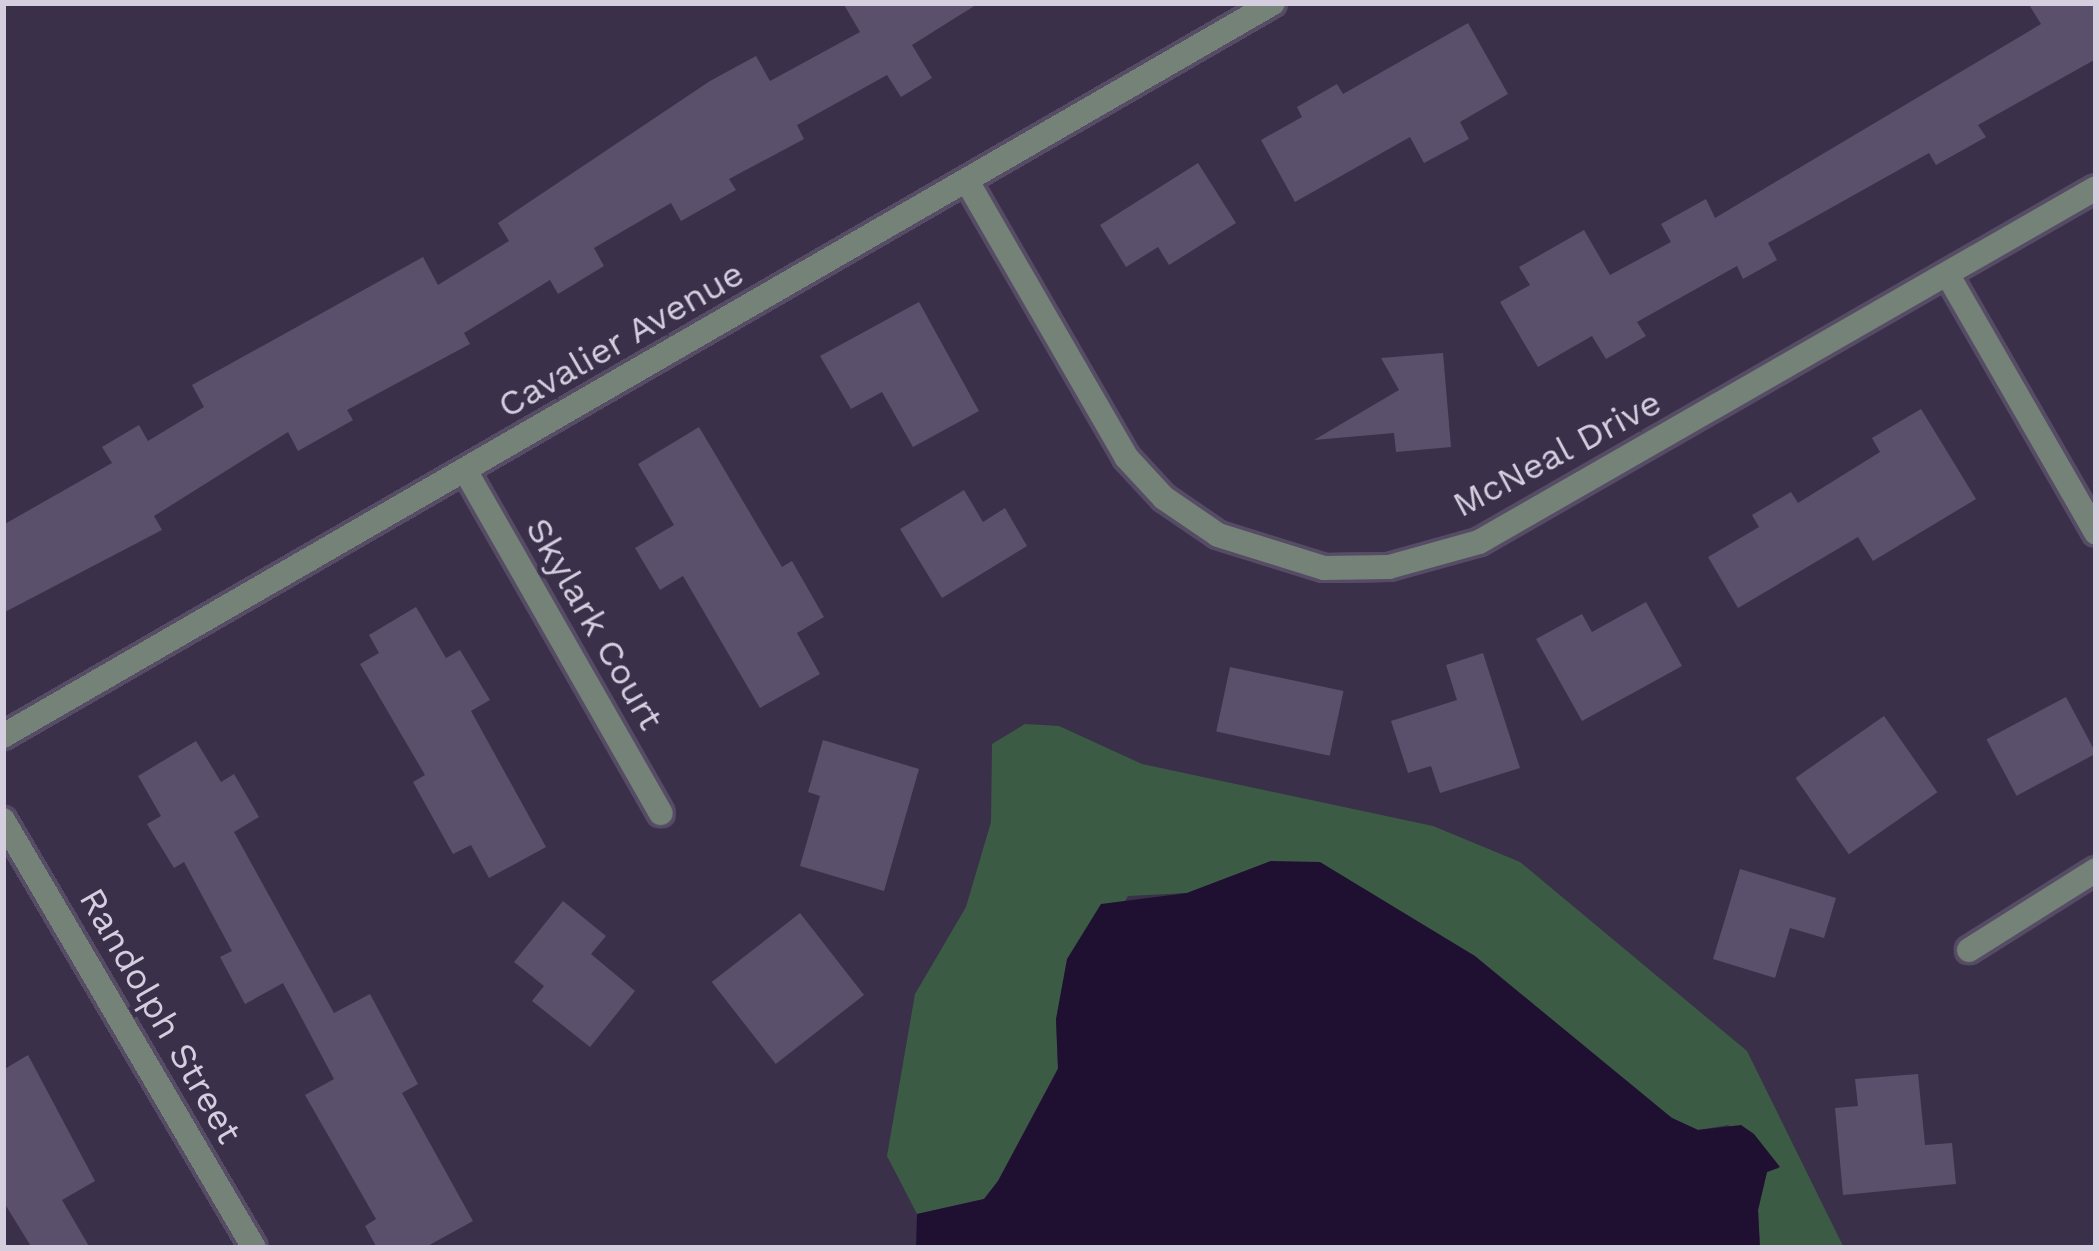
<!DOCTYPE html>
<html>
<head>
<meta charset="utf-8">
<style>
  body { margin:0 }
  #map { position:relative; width:2099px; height:1251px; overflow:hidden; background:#3a304a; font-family:"Work Sans",sans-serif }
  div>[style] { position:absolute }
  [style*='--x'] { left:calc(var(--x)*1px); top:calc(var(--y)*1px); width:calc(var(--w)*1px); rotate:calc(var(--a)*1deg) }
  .green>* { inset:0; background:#3c5b45 }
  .water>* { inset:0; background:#1f1032 }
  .building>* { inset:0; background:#5b506c; transform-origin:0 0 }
  .roads { filter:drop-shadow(3px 0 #564c65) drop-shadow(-3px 0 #564c65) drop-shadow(0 3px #564c65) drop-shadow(0 -3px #564c65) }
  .minor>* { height:24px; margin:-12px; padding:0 12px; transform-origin:12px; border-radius:12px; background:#758278 }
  span { translate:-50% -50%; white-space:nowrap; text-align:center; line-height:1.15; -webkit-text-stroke:9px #3a304a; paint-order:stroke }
  .street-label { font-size:36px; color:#d4cede }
  .frame { position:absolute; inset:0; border:6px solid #d4cede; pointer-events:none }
</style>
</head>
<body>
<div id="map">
  <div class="green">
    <div style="clip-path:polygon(1025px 724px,1059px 726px,1142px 764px,1433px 826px,1520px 862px,1747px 1051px,1844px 1248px,1760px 1248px,1758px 1210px,1767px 1172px,1779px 1168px,1728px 1125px,1698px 1130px,1672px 1118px,1271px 861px,1187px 893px,1128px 896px,1056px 1019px,1058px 1068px,998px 1181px,984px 1199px,917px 1214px,887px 1156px,915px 994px,966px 907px,991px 822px,992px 744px)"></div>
  </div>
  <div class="water">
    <div style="clip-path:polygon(1271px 861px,1320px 862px,1475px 956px,1672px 1118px,1698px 1130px,1741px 1125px,1754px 1134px,1780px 1167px,1767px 1172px,1758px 1210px,1760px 1248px,916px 1248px,917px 1214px,984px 1199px,998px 1181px,1058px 1069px,1056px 1019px,1067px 959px,1101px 904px,1187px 893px)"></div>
  </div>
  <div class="building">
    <div style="clip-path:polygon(843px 3px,979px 3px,912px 45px,932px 78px,901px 97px,887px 75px,797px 125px,804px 139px,729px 179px,736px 190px,681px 221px,671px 203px,594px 248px,604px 266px,558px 294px,550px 280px,464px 333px,470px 344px,347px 410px,353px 420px,298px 451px,288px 432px,154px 516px,162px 530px,3px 613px,3px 525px,112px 463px,102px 447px,139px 425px,148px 441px,204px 407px,192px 385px,423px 257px,438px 285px,509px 241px,498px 223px,710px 81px,756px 56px,770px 81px,860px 32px)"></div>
    <div style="clip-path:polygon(2028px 3px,2096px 3px,2096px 59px,1978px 125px,1986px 137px,1936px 165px,1929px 153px,1768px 243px,1777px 260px,1743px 279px,1737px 266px,1637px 322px,1646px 336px,1606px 359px,1592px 336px,1538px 367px,1500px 302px,1530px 285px,1519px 267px,1584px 230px,1610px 275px,1671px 242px,1661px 224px,1706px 199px,1715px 218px,2041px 24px)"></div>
    <div style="clip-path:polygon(1468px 23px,1508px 94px,1460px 122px,1469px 139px,1424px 163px,1410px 137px,1295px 202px,1261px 140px,1302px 117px,1297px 107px,1337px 84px,1343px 94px)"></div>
    <div style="clip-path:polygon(1198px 163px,1236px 223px,1169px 265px,1158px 247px,1126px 267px,1100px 225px)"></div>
    <div style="clip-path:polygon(919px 302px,979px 411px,913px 447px,882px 392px,851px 409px,820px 356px)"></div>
    <div style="clip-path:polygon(1443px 353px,1451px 447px,1396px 452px,1394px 433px,1314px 440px,1399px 390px,1381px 358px)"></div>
    <div style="clip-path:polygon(1921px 409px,1976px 499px,1873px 561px,1858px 537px,1738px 608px,1708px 557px,1759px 527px,1752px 515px,1791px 492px,1798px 503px,1880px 452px,1872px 438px)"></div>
    <div style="clip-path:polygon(699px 427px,782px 567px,792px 561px,824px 617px,797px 633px,820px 674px,760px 708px,683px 576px,660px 590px,635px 548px,674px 525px,638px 464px)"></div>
    <div style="clip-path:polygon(964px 490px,983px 522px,1005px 508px,1027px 546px,942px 598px,900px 529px)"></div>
    <div style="clip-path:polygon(1646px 602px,1682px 666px,1582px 721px,1536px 639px,1582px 614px,1592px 632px)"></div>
    <div style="clip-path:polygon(416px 607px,446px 658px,460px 650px,490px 700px,471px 711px,546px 847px,489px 878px,471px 845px,453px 854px,413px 782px,425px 775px,360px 664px,379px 653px,369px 635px)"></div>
    <div style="clip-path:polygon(1483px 653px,1520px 768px,1440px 793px,1431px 766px,1408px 773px,1391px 721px,1457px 700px,1446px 665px)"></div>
    <div style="left:1230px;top:667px;width:116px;height:66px;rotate:12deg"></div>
    <div style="left:2066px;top:697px;width:64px;height:90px;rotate:62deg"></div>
    <div style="left:1884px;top:716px;width:93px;height:108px;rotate:55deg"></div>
    <div style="clip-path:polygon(823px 740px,919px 769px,884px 891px,800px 866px,820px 796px,808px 792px)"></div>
    <div style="clip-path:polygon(196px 741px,221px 782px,234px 774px,259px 817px,234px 832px,334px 1013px,370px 994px,418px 1084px,402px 1093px,473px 1221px,424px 1248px,377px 1248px,365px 1226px,376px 1219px,305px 1095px,334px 1079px,283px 983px,245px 1004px,220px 957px,232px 951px,184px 862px,174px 868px,147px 824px,161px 816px,138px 776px)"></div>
    <div style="clip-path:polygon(1740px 869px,1836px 898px,1824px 938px,1790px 928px,1775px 978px,1713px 959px)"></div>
    <div style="clip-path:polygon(563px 901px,606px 936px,591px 954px,635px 991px,590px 1047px,532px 1001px,544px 986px,514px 962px)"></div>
    <div style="left:800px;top:913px;width:104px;height:112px;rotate:52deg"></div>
    <div style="clip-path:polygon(28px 1055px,95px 1181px,62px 1200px,90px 1248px,32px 1248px,3px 1201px,3px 1070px)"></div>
    <div style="clip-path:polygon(1918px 1074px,1925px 1145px,1952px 1143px,1956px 1184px,1843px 1195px,1835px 1108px,1858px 1106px,1855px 1079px)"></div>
  </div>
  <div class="roads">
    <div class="minor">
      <div style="--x:968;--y:183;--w:316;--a:60"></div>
      <div style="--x:1126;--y:457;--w:56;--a:47.2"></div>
      <div style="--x:1164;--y:498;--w:65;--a:34.4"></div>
      <div style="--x:1218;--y:535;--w:111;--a:17.3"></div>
      <div style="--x:1324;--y:568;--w:65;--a:-0.9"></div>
      <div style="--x:1389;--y:567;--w:93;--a:-15.5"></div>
      <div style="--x:1479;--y:542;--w:711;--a:-29.84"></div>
      <div style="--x:1949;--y:277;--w:295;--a:60.1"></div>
      <div style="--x:465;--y:470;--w:395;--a:60.3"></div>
      <div style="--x:3;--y:736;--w:1466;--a:-29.99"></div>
      <div style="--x:3;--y:820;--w:496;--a:59.6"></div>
      <div style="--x:1969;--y:950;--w:150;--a:-32.2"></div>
    </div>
  </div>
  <div class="street-label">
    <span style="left:621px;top:340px;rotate:-30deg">Cavalier Avenue</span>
    <span style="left:1557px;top:454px;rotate:-28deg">McNeal Drive</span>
    <span style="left:594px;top:624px;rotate:60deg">Skylark Court</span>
    <span style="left:160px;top:1016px;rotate:60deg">Randolph Street</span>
  </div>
  <div class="frame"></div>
</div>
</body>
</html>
